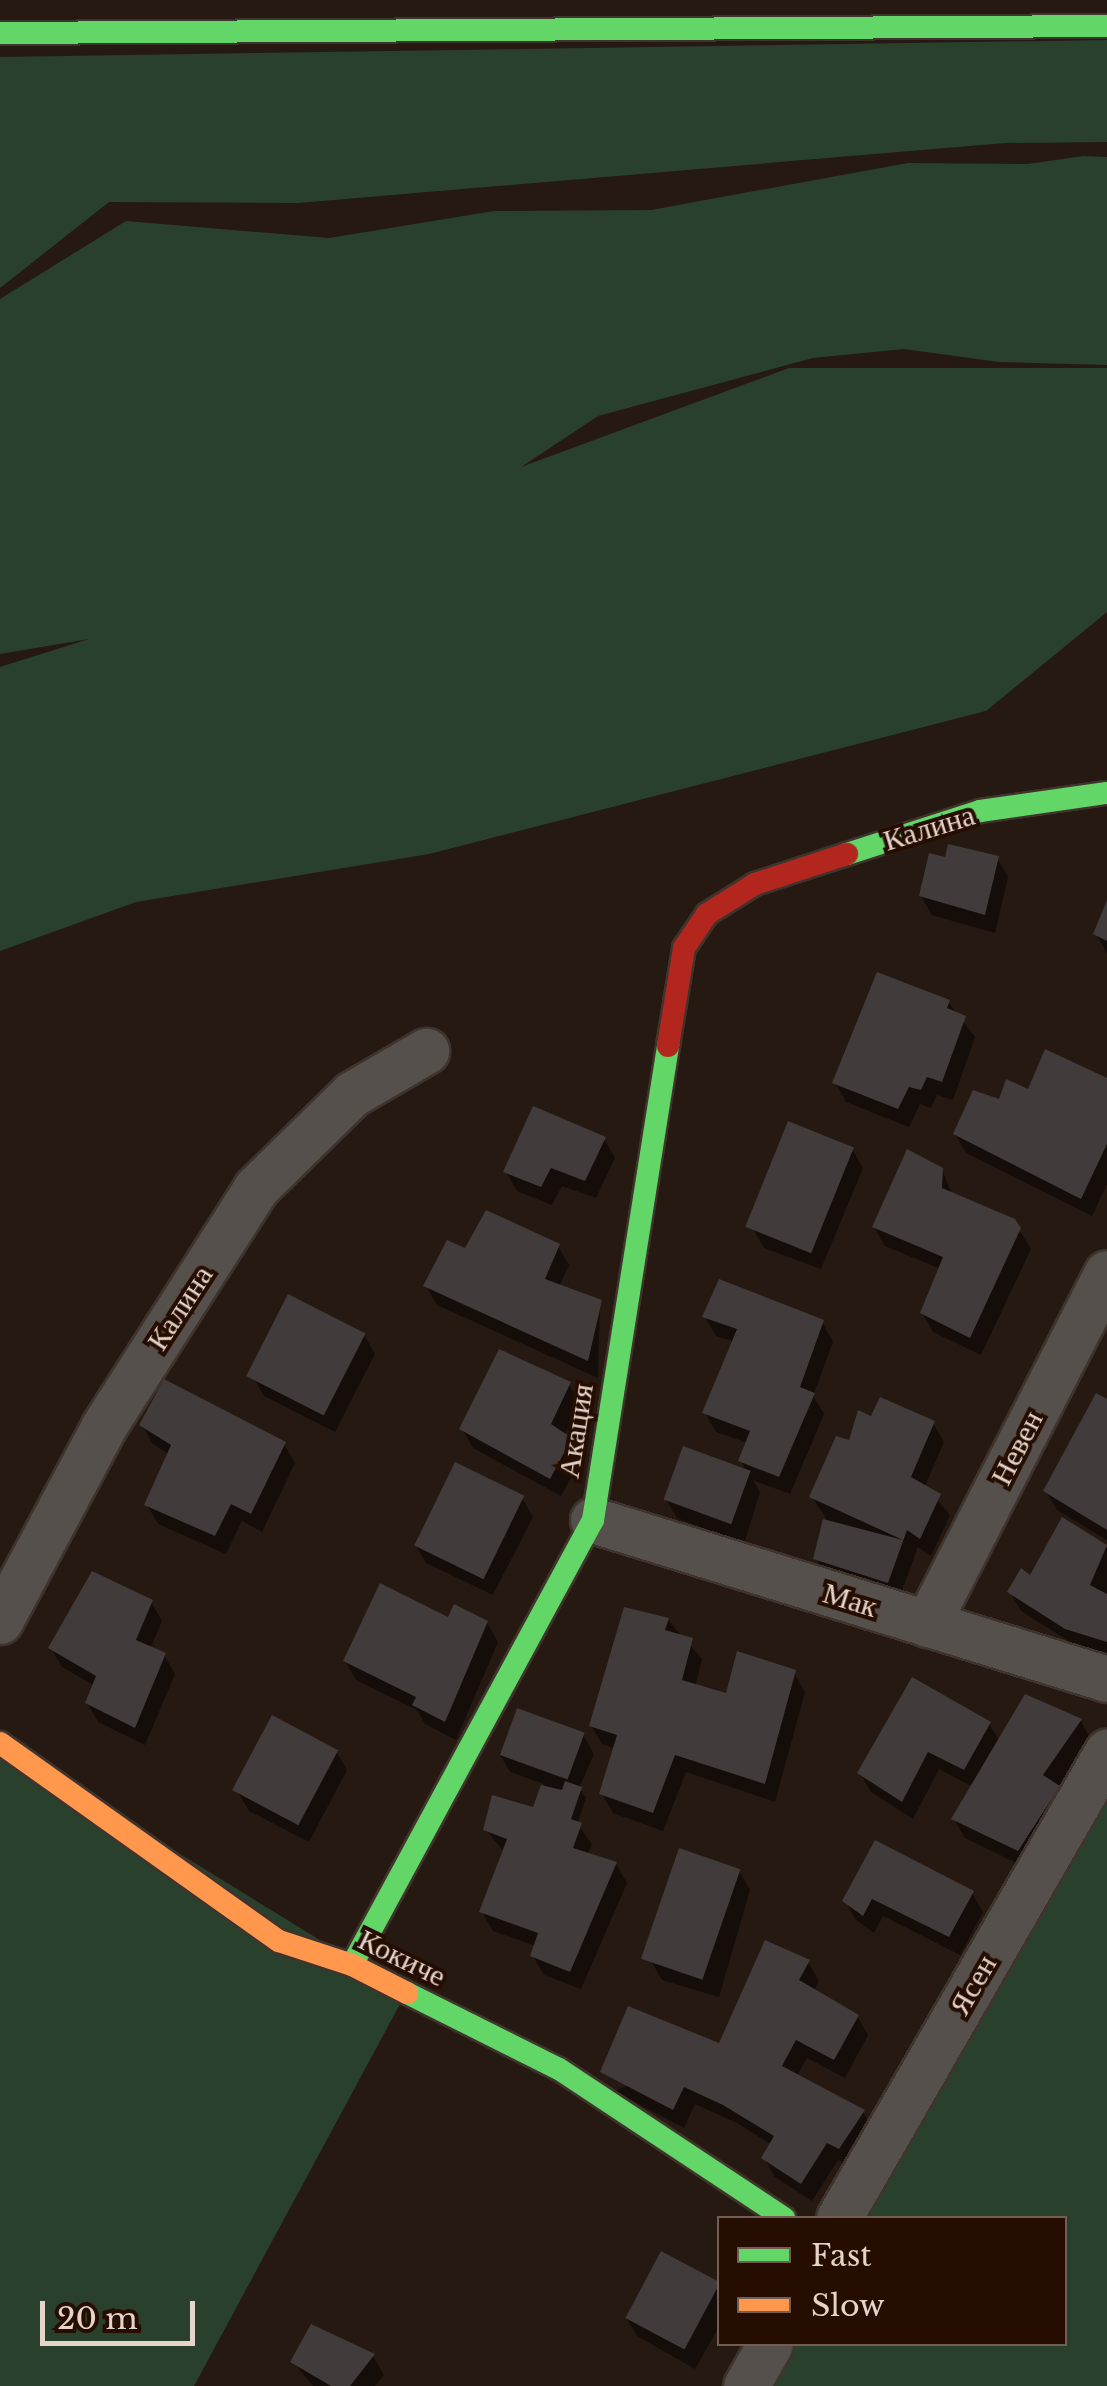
<!DOCTYPE html>
<html>
<head>
<meta charset="utf-8">
<style>
  body { margin:0 }
  #map { position:relative; width:1107px; height:2386px; overflow:hidden; background:#261911; font-family:"Libre Baskerville",serif }
  div>[style] { position:absolute }
  [style*='--x'] { left:calc(var(--x)*1px); top:calc(var(--y)*1px); width:calc(var(--w)*1px); rotate:calc(var(--a)*1deg) }
  .green>* { inset:0; background:#29402d }
  .shadow>* { inset:0; background:#0007 }
  .building>* { inset:0; background:#413b3c; transform-origin:0 0 }
  .roads { filter:drop-shadow(2px 0 #3f342d) drop-shadow(-2px 0 #3f342d) drop-shadow(0 2px #3f342d) drop-shadow(0 -2px #3f342d) }
  .street>* { height:45px; margin:-22.5px; padding:0 22.5px; transform-origin:22.5px; border-radius:22.5px; background:#56504c }
  .fast>* { height:22px; margin:-11px; padding:0 11px; transform-origin:11px; border-radius:11px; background:#63d668 }
  .slow>* { height:22px; margin:-11px; padding:0 11px; transform-origin:11px; border-radius:11px; background:#ff974d }
  .jam>* { height:22px; margin:-11px; padding:0 11px; transform-origin:11px; border-radius:11px; background:#b3261e }
  span { translate:-50% -50%; white-space:nowrap; text-align:center; line-height:1.15; -webkit-text-stroke:8px #250e01; paint-order:stroke }
  .street-label { font-size:30px; color:#e6d4cb }
  .legend { position:absolute; left:717px; top:2216px; width:350px; height:130px; box-sizing:border-box; background:#250e01; border:2px solid #725d52; margin:0; padding:12px 18px; list-style:none; font-size:30px; color:#e6d4cb }
  .legend li { display:flex; align-items:center; gap:20px; height:50px }
  .legend b { width:50px; border:2px solid #725d52 }
  .scale { position:absolute; left:40px; top:2301px; width:155px; height:45px; box-sizing:border-box; border:5px solid #e6d4cb; border-top:0; padding-left:12px; font-size:30px; line-height:35px; white-space:nowrap; color:#e6d4cb; -webkit-text-stroke:8px #250e01; paint-order:stroke }
</style>
</head>
<body>
<div id="map">
  <div class="green">
    <div style="clip-path:polygon(1107px 40px,1107px 142px,1005px 143px,298px 203px,109px 202px,0 288px,0 57px)"></div>
    <div style="clip-path:polygon(1083px 156px,1107px 157px,1107px 365px,999px 362px,904px 349px,813px 358px,598px 416px,521px 467px,789px 368px,1107px 368px,1107px 612px,986px 711px,429px 854px,136px 902px,0 951px,0 667px,89px 639px,0 654px,0 299px,126px 221px,329px 238px,494px 211px,651px 210px,908px 163px,1028px 164px)"></div>
    <div style="clip-path:polygon(0 1743px,406px 1993px,194px 2386px,0 2386px)"></div>
    <div style="clip-path:polygon(1107px 1795px,1107px 2386px,767px 2386px,791px 2344px,1064px 2344px,1064px 2218px,864px 2218px)"></div>
  </div>
  <div class="shadow">
    <div style="clip-path:polygon(997px 858px,1008px 877px,995px 933px,932px 915px,921px 896px,947px 860px)"></div>
    <div style="clip-path:polygon(1107px 907px,1107px 953px,1096px 934px)"></div>
    <div style="clip-path:polygon(948px 1002px,975px 1037px,953px 1100px,937px 1095px,931px 1108px,920px 1104px,909px 1127px,846px 1102px,835px 1083px)"></div>
    <div style="clip-path:polygon(1107px 1081px,1107px 1184px,1092px 1216px,966px 1153px,955px 1134px,1000px 1102px,1029px 1092px)"></div>
    <div style="clip-path:polygon(604px 1139px,615px 1158px,596px 1198px,562px 1186px,552px 1205px,517px 1191px,506px 1172px)"></div>
    <div style="clip-path:polygon(852px 1149px,863px 1168px,821px 1269px,764px 1248px,753px 1229px)"></div>
    <div style="clip-path:polygon(942px 1169px,952px 1195px,1019px 1230px,1031px 1249px,981px 1355px,933px 1332px,922px 1313px,941px 1269px,885px 1246px,874px 1227px)"></div>
    <div style="clip-path:polygon(558px 1246px,569px 1265px,559px 1287px,600px 1302px,598px 1378px,437px 1305px,426px 1286px)"></div>
    <div style="clip-path:polygon(705px 1317px,822px 1322px,833px 1342px,813px 1396px,824px 1414px,790px 1494px,753px 1480px,760px 1492px,744px 1544px,677px 1518px,666px 1499px,747px 1472px,741px 1461px,748px 1443px,716px 1432px,705px 1413px,735px 1342px,716px 1336px)"></div>
    <div style="clip-path:polygon(364px 1335px,375px 1354px,335px 1432px,264px 1396px,253px 1377px)"></div>
    <div style="clip-path:polygon(569px 1384px,580px 1403px,564px 1436px,581px 1459px,561px 1496px,473px 1448px,462px 1429px)"></div>
    <div style="clip-path:polygon(1107px 1402px,1107px 1540px,1057px 1510px,1046px 1491px)"></div>
    <div style="clip-path:polygon(872px 1420px,933px 1423px,944px 1442px,925px 1486px,950px 1515px,931px 1556px,918px 1547px,898px 1601px,827px 1578px,816px 1559px,826px 1518px,812px 1497px)"></div>
    <div style="clip-path:polygon(142px 1425px,284px 1444px,295px 1463px,262px 1532px,242px 1521px,226px 1554px,158px 1524px,147px 1505px,170px 1455px,153px 1444px)"></div>
    <div style="clip-path:polygon(522px 1498px,533px 1517px,493px 1595px,426px 1563px,415px 1544px)"></div>
    <div style="clip-path:polygon(1063px 1521px,1107px 1548px,1107px 1657px,1078px 1647px,1021px 1611px,1010px 1592px,1031px 1579px)"></div>
    <div style="clip-path:polygon(151px 1602px,162px 1621px,150px 1649px,164px 1655px,175px 1674px,145px 1745px,98px 1722px,87px 1703px,95px 1686px,62px 1667px,51px 1648px)"></div>
    <div style="clip-path:polygon(449px 1620px,487px 1623px,498px 1642px,456px 1740px,425px 1724px,417px 1710px,356px 1680px,345px 1661px)"></div>
    <div style="clip-path:polygon(668px 1620px,702px 1659px,695px 1687px,727px 1696px,794px 1673px,805px 1692px,775px 1802px,686px 1772px,663px 1831px,613px 1813px,602px 1794px,616px 1749px,602px 1744px,591px 1725px)"></div>
    <div style="clip-path:polygon(1081px 1721px,1091px 1740px,1058px 1788px,1069px 1807px,1029px 1869px,965px 1838px,954px 1819px,973px 1787px,939px 1769px,913px 1819px,871px 1792px,860px 1773px,989px 1724px,1000px 1742px)"></div>
    <div style="clip-path:polygon(583px 1735px,594px 1754px,579px 1788px,586px 1798px,577px 1824px,592px 1844px,587px 1855px,616px 1864px,627px 1883px,581px 1989px,544px 1975px,533px 1956px,536px 1946px,493px 1931px,482px 1912px,504px 1852px,486px 1830px,539px 1812px,544px 1784px,510px 1772px,499px 1753px)"></div>
    <div style="clip-path:polygon(336px 1751px,347px 1770px,309px 1842px,249px 1811px,238px 1792px)"></div>
    <div style="clip-path:polygon(876px 1844px,972px 1893px,983px 1912px,960px 1955px,883px 1916px,874px 1933px,856px 1920px,845px 1901px)"></div>
    <div style="clip-path:polygon(739px 1871px,750px 1890px,719px 1997px,662px 1980px,651px 1961px)"></div>
    <div style="clip-path:polygon(808px 1962px,819px 1981px,814px 1991px,857px 2016px,868px 2035px,845px 2078px,807px 2058px,797px 2076px,863px 2112px,874px 2130px,850px 2166px,838px 2160px,812px 2201px,775px 2177px,764px 2158px,772px 2145px,737px 2123px,695px 2104px,684px 2128px,614px 2091px,720px 2047px)"></div>
    <div style="clip-path:polygon(662px 2254px,720px 2286px,720px 2325px,695px 2369px,637px 2336px,626px 2317px)"></div>
    <div style="clip-path:polygon(373px 2356px,384px 2375px,375px 2386px,313px 2386px,293px 2362px)"></div>
  </div>
  <div class="building">
    <div style="clip-path:polygon(948px 844px,999px 856px,985px 915px,919px 896px,929px 853px,945px 857px)"></div>
    <div style="clip-path:polygon(1107px 900px,1107px 941px,1093px 934px)"></div>
    <div style="clip-path:polygon(877px 972px,950px 1000px,947px 1008px,966px 1016px,942px 1082px,927px 1077px,921px 1090px,909px 1087px,898px 1109px,832px 1083px)"></div>
    <div style="clip-path:polygon(1045px 1049px,1107px 1078px,1107px 1144px,1081px 1199px,953px 1134px,973px 1090px,999px 1099px,1006px 1079px,1028px 1089px)"></div>
    <div style="clip-path:polygon(533px 1106px,606px 1137px,585px 1181px,551px 1168px,541px 1187px,503px 1172px)"></div>
    <div style="left:788px;top:1121px;width:71px;height:114px;rotate:22deg"></div>
    <div style="clip-path:polygon(907px 1149px,943px 1168px,942px 1188px,1015px 1219px,1021px 1228px,970px 1338px,920px 1313px,943px 1257px,872px 1227px)"></div>
    <div style="clip-path:polygon(486px 1210px,560px 1244px,545px 1279px,602px 1300px,588px 1361px,423px 1286px,447px 1240px,465px 1248px)"></div>
    <div style="clip-path:polygon(719px 1279px,824px 1320px,800px 1387px,815px 1393px,779px 1477px,738px 1461px,750px 1431px,702px 1413px,737px 1329px,702px 1317px)"></div>
    <div style="left:288px;top:1294px;width:87px;height:92px;rotate:27deg"></div>
    <div style="clip-path:polygon(499px 1349px,571px 1382px,551px 1424px,572px 1438px,550px 1479px,459px 1429px)"></div>
    <div style="clip-path:polygon(164px 1379px,286px 1442px,251px 1514px,231px 1504px,215px 1536px,144px 1505px,171px 1445px,139px 1425px)"></div>
    <div style="clip-path:polygon(1096px 1393px,1107px 1399px,1107px 1530px,1043px 1491px)"></div>
    <div style="clip-path:polygon(880px 1397px,935px 1421px,911px 1477px,941px 1494px,920px 1539px,907px 1530px,888px 1583px,813px 1559px,823px 1519px,903px 1540px,809px 1497px,836px 1436px,849px 1440px,858px 1410px,871px 1416px)"></div>
    <div style="left:683px;top:1446px;width:72px;height:57px;rotate:20deg"></div>
    <div style="left:455px;top:1462px;width:77px;height:93px;rotate:26deg"></div>
    <div style="clip-path:polygon(1062px 1517px,1107px 1545px,1090px 1585px,1107px 1594px,1107px 1642px,1065px 1629px,1007px 1592px,1021px 1568px,1030px 1575px)"></div>
    <div style="clip-path:polygon(92px 1571px,153px 1600px,136px 1640px,166px 1653px,135px 1728px,85px 1703px,96px 1676px,48px 1648px)"></div>
    <div style="clip-path:polygon(380px 1583px,448px 1617px,454px 1604px,488px 1621px,445px 1722px,412px 1705px,416px 1697px,343px 1661px)"></div>
    <div style="clip-path:polygon(624px 1607px,669px 1618px,665px 1630px,693px 1638px,682px 1680px,726px 1693px,737px 1651px,796px 1670px,765px 1784px,675px 1755px,653px 1813px,599px 1794px,617px 1735px,589px 1726px)"></div>
    <div style="clip-path:polygon(912px 1677px,991px 1722px,964px 1770px,928px 1752px,902px 1802px,857px 1773px)"></div>
    <div style="clip-path:polygon(1025px 1694px,1082px 1719px,1043px 1775px,1060px 1786px,1018px 1851px,951px 1819px)"></div>
    <div style="left:517px;top:1708px;width:72px;height:50px;rotate:20deg"></div>
    <div style="left:272px;top:1715px;width:75px;height:85px;rotate:28deg"></div>
    <div style="clip-path:polygon(565px 1781px,582px 1787px,571px 1819px,582px 1823px,573px 1848px,617px 1862px,570px 1972px,530px 1956px,538px 1933px,479px 1912px,507px 1839px,483px 1830px,492px 1795px,533px 1807px,541px 1785px,562px 1790px)"></div>
    <div style="clip-path:polygon(875px 1840px,974px 1891px,949px 1937px,872px 1899px,863px 1916px,842px 1901px)"></div>
    <div style="left:679px;top:1848px;width:65px;height:117px;rotate:19deg"></div>
    <div style="clip-path:polygon(765px 1940px,810px 1960px,799px 1980px,859px 2015px,834px 2060px,796px 2040px,782px 2066px,865px 2110px,839px 2149px,827px 2143px,801px 2184px,761px 2158px,774px 2136px,723px 2105px,684px 2087px,673px 2110px,600px 2072px,628px 2006px,719px 2043px)"></div>
    <div style="left:661px;top:2251px;width:67px;height:76px;rotate:28deg"></div>
    <div style="clip-path:polygon(311px 2324px,375px 2354px,350px 2386px,331px 2386px,290px 2362px)"></div>
  </div>
  <div class="roads">
    <div class="street">
      <div style="--x:593;--y:1520;--w:538;--a:17.19"></div>
      <div style="--x:0;--y:1621;--w:221;--a:-61.9"></div>
      <div style="--x:104;--y:1426;--w:282;--a:-57.4"></div>
      <div style="--x:256;--y:1188;--w:134;--a:-44.4"></div>
      <div style="--x:352;--y:1094;--w:86;--a:-30.2"></div>
      <div style="--x:927;--y:1624;--w:394;--a:-62.9"></div>
      <div style="--x:839;--y:2218;--w:538;--a:-60.1"></div>
      <div style="--x:746;--y:2386;--w:48;--a:-60.3"></div>
    </div>
    <div class="fast">
      <div style="--x:0;--y:33;--w:1107;--a:-0.36"></div>
      <div style="--x:847;--y:854;--w:140;--a:-17.9"></div>
      <div style="--x:980;--y:811;--w:128;--a:-8.1"></div>
      <div style="--x:352;--y:1965;--w:506;--a:-61.56"></div>
      <div style="--x:593;--y:1520;--w:480;--a:-81"></div>
      <div style="--x:407;--y:1993;--w:170;--a:26.6"></div>
      <div style="--x:559;--y:2069;--w:270;--a:33.5"></div>
    </div>
    <div class="slow">
      <div style="--x:0;--y:1743;--w:342;--a:35.4"></div>
      <div style="--x:279;--y:1941;--w:77;--a:18.2"></div>
      <div style="--x:352;--y:1965;--w:62;--a:27"></div>
    </div>
    <div class="jam">
      <div style="--x:668;--y:1046;--w:99;--a:-80.7"></div>
      <div style="--x:684;--y:948;--w:41;--a:-55.9"></div>
      <div style="--x:707;--y:914;--w:57;--a:-32"></div>
      <div style="--x:755;--y:884;--w:97;--a:-18.1"></div>
    </div>
  </div>
  <div class="street-label">
    <span style="left:929px;top:828px;rotate:-17deg">Калина</span>
    <span style="left:180px;top:1308px;rotate:-57deg">Калина</span>
    <span style="left:576px;top:1431px;rotate:-81deg">Акация</span>
    <span style="left:1017px;top:1448px;rotate:-63deg">Невен</span>
    <span style="left:850px;top:1600px;rotate:17deg">Мак</span>
    <span style="left:402px;top:1958px;rotate:26deg">Кокиче</span>
    <span style="left:973px;top:1985px;rotate:-60deg">Ясен</span>
  </div>
  <ul class="legend">
  <li><b style="height:12px;background:#63d668"></b>Fast</li>
  <li><b style="height:12px;background:#ff974d"></b>Slow</li>
  </ul>
  <div class="scale">20 m</div>
</div>
</body>
</html>
